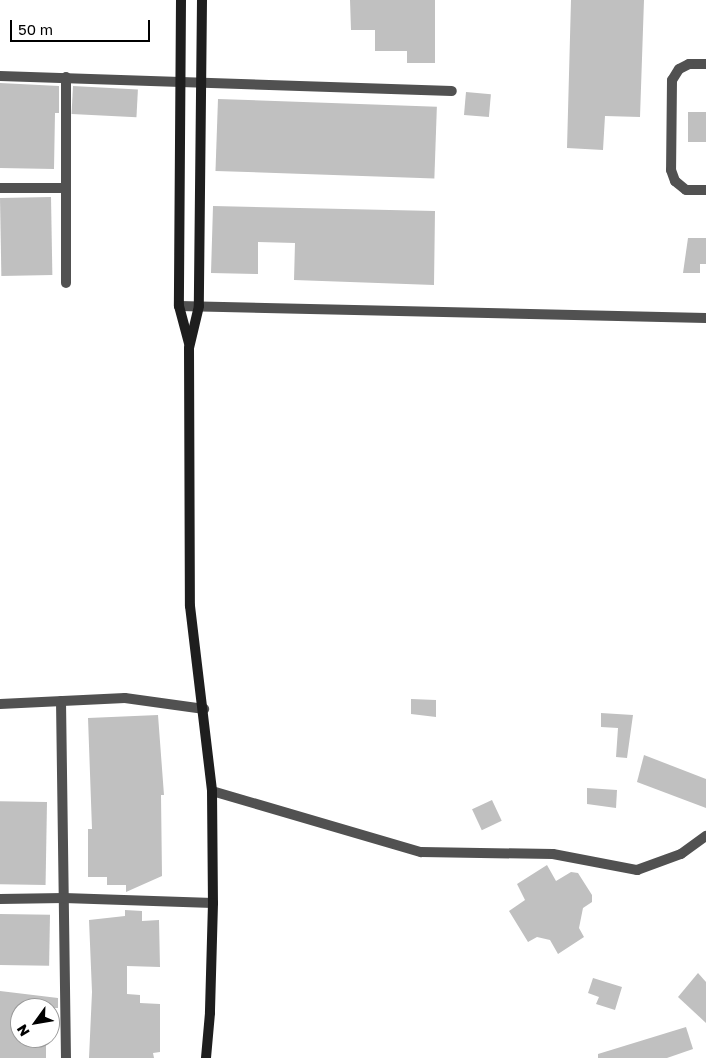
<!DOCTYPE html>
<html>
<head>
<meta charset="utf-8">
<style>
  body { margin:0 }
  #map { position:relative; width:706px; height:1058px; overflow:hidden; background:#fff; font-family:"Golos Text",sans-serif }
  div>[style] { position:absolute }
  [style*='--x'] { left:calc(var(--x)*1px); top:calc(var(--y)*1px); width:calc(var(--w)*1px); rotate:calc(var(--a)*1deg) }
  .building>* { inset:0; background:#c0c0c0; transform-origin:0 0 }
  .street>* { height:10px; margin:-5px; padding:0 5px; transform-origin:5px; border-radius:5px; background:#515151 }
  .secondary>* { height:10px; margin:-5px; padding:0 5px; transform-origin:5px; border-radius:5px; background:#1e1e1e }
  span { translate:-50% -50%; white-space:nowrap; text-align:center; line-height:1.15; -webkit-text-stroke:5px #fff; paint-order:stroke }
  .north { position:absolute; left:10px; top:998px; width:50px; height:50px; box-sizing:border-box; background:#fff; border:1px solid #999; border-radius:50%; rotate:238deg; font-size:14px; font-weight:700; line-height:20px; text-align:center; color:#000 }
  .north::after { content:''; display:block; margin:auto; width:18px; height:22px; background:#000; clip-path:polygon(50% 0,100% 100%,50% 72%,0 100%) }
  .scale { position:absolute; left:10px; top:20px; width:140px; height:22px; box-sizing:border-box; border:2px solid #000; border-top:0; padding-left:6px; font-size:15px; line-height:18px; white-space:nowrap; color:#000; -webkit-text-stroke:4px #fff; paint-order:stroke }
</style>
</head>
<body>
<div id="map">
  <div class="building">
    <div style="clip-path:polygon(350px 0,435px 0,435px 63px,407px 63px,407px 51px,375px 51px,375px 30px,351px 30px)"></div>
    <div style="clip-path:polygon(571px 0,644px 0,640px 117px,605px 116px,603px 150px,567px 148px)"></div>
    <div style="clip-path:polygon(0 83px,59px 86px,59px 113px,55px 113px,54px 169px,0 168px)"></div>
    <div style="left:73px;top:86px;width:65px;height:28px;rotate:3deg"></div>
    <div style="left:466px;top:92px;width:25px;height:23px;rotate:5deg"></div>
    <div style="left:218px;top:99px;width:219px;height:72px;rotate:2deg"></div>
    <div style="left:688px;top:112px;width:18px;height:30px"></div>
    <div style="left:51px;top:197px;width:78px;height:51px;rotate:89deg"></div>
    <div style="clip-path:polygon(213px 206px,435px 211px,434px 285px,294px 280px,295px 243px,258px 242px,258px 274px,211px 273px)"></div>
    <div style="clip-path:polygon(688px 238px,706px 238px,706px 264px,700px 264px,700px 273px,683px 273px)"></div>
    <div style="clip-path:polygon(411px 699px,436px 700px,436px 717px,411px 714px)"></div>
    <div style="clip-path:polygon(601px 713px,633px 715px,627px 758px,616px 757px,618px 728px,601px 727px)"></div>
    <div style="clip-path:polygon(158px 715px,164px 795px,161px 795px,162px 876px,126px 892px,126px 885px,107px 885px,107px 877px,88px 877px,88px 829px,92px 829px,88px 718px)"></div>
    <div style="clip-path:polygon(644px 755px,706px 779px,706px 808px,637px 782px)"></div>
    <div style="clip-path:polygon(587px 788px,617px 790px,616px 808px,587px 804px)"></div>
    <div style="left:492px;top:800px;width:23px;height:22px;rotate:65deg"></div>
    <div style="left:47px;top:802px;width:83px;height:47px;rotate:91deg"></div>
    <div style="clip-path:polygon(547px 865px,556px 881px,571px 872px,578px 873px,592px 895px,592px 902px,583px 908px,579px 928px,584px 937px,558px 954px,550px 940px,537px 937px,528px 942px,509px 911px,525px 900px,517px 884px)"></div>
    <div style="clip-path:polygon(125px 910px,142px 911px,142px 921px,159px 920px,160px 967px,127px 966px,127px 994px,140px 995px,140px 1003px,160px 1004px,160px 1052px,153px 1053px,154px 1058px,89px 1058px,92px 992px,89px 920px,125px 916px)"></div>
    <div style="left:0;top:914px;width:50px;height:51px;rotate:1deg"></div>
    <div style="clip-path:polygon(698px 973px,706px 982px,706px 1023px,678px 997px)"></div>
    <div style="clip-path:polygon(593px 978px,622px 987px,615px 1010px,596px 1004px,599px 997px,588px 993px)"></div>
    <div style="clip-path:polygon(0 991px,58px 998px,58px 1008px,20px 1008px,20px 1038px,46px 1038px,46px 1058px,0 1058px)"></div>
    <div style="clip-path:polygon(686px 1027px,693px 1049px,667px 1058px,598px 1058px,598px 1054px)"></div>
  </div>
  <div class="street">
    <div style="--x:706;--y:64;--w:17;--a:180"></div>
    <div style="--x:689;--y:64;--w:11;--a:153"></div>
    <div style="--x:679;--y:69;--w:13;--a:122"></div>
    <div style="--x:672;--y:80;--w:90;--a:90.6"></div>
    <div style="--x:671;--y:170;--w:12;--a:70"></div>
    <div style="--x:675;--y:181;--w:14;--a:39"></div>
    <div style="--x:686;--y:190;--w:20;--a:0"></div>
    <div style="--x:0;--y:76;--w:452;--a:1.9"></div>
    <div style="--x:0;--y:188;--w:66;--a:0"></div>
    <div style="--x:66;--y:283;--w:206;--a:-90"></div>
    <div style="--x:179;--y:306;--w:527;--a:1.3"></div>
    <div style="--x:61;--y:701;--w:357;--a:89.2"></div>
    <div style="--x:0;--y:704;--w:125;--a:-2.7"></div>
    <div style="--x:125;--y:698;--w:80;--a:7.9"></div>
    <div style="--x:212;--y:791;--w:218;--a:16.3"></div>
    <div style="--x:421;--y:852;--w:132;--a:0.9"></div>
    <div style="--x:553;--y:854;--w:86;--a:10.8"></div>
    <div style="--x:637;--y:870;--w:47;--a:-20"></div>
    <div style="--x:681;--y:854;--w:31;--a:-36"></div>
    <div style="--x:0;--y:899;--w:64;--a:-0.9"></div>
    <div style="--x:64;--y:898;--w:149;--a:1.9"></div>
  </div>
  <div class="secondary">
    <div style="--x:181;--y:0;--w:306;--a:90.4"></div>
    <div style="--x:179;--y:306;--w:39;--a:75"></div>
    <div style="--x:202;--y:0;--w:306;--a:90.6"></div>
    <div style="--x:199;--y:306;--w:43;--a:103.4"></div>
    <div style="--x:189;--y:348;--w:258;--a:89.8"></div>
    <div style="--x:190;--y:606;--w:186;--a:83.2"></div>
    <div style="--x:212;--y:791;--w:112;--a:89.5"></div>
    <div style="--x:213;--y:903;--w:110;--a:91.6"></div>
    <div style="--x:210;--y:1013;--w:45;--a:95.1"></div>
  </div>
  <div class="north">N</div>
  <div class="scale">50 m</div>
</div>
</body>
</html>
